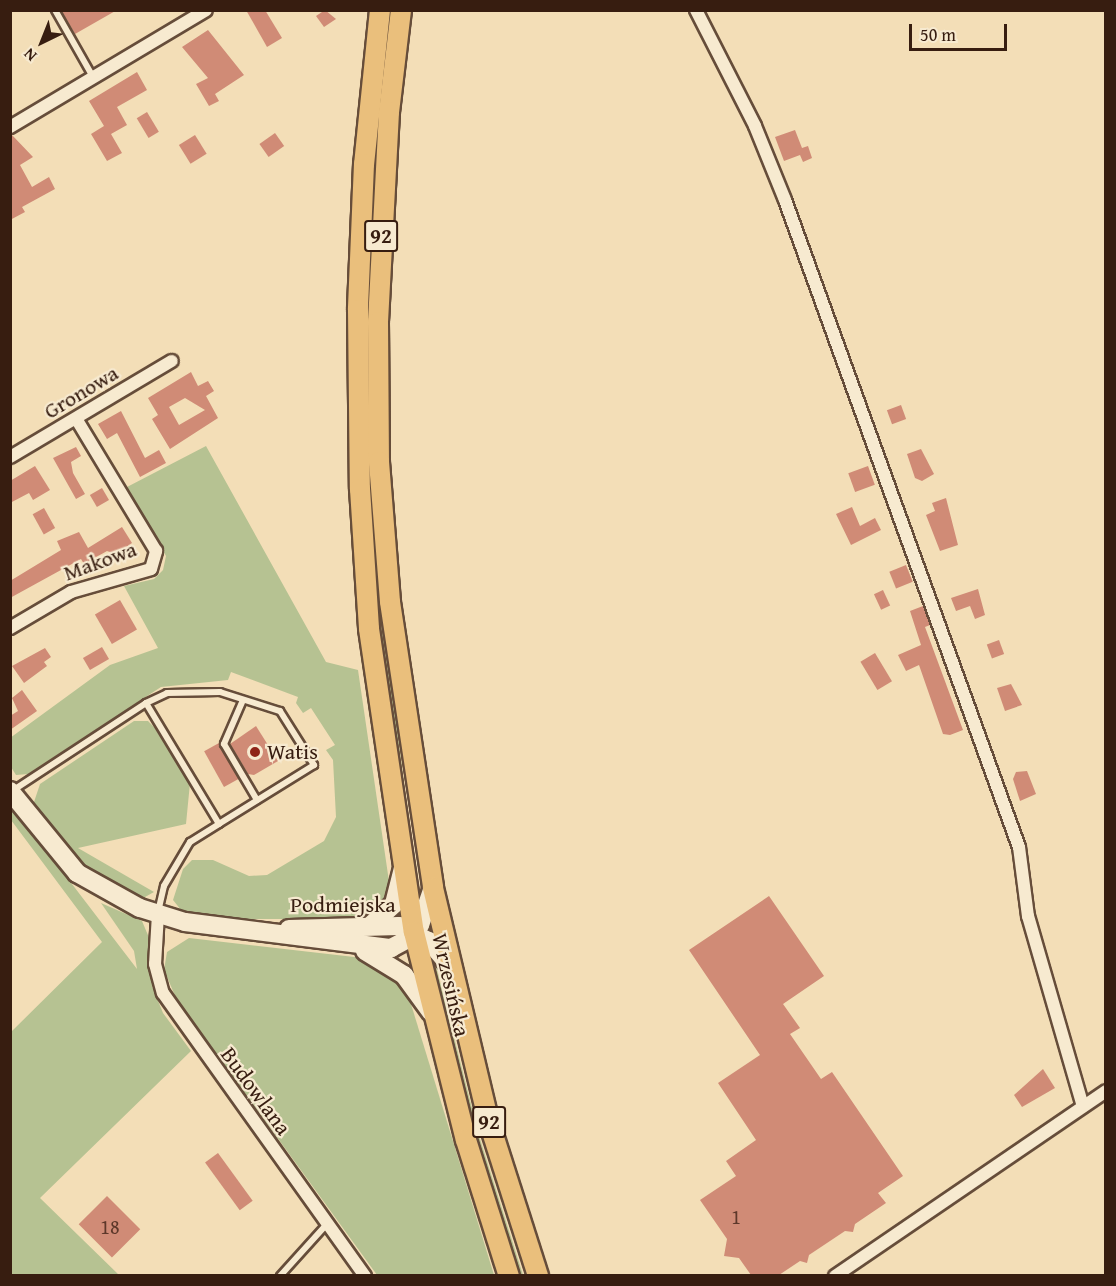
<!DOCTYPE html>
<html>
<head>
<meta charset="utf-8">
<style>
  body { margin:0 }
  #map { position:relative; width:1116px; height:1286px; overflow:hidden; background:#f3deb7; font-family:"Gentium Book Plus",serif }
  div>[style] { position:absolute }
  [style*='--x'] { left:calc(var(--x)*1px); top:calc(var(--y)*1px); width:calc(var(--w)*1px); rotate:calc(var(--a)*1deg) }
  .green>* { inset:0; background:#b6c292 }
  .building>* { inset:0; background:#d08b76; transform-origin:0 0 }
  .roads { filter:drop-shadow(2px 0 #664d3a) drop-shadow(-2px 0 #664d3a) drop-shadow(0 2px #664d3a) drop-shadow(0 -2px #664d3a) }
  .lane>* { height:6px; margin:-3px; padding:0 3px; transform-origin:3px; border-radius:3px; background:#f7ead0 }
  .street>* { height:12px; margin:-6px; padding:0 6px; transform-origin:6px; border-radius:6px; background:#f7ead0 }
  .secondary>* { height:18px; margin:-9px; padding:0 9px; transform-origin:9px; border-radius:9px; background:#f7ead0 }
  .primary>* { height:20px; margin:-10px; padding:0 10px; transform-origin:10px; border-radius:10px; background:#eabf7c }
  .dots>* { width:16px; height:16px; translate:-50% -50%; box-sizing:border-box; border:3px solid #f7ead0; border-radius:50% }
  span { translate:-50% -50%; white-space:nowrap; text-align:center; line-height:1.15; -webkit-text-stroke:4.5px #f7ead0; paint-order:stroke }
  .number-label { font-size:20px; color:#5d382a }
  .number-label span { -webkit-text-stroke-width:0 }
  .shield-label span { padding:2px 4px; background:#f7ead0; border:2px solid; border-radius:4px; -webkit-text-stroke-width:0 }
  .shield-label { font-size:21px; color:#371d10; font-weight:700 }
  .street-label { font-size:22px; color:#371d10 }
  .poi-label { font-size:22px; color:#371d10 }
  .left { translate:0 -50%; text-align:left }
  .frame { position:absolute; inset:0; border:12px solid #371d10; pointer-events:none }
  .north { position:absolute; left:12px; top:12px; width:60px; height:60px; -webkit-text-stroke:4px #f7ead0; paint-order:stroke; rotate:223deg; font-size:16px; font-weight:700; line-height:24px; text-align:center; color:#371d10 }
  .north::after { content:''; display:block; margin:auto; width:21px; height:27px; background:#371d10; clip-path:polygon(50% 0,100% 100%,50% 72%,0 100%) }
  .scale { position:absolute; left:909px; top:24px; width:98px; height:27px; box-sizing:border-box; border:3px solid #371d10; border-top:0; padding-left:8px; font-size:18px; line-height:21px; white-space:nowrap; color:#371d10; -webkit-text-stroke:4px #f7ead0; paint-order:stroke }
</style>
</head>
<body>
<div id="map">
  <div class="green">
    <div style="clip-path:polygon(388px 11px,394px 11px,380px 593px,420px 910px,377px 621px,369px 495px,366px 325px,373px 175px)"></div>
    <div style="clip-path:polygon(206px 446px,326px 662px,358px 670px,391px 895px,372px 916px,360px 919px,204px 919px,185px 915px,173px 900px,183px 869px,192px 860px,213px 860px,249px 876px,267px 875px,324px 841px,336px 817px,333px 760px,326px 750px,335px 745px,311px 708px,303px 713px,296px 703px,298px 697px,231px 672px,228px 680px,161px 687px,28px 774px,16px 775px,11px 767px,10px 738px,110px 665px,158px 648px,124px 586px,154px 579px,163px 570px,166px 556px,127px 487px)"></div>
    <div style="clip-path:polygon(134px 721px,148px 721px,154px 727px,190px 783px,186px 824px,78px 848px,154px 892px,145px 897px,133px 896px,70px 859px,32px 808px,40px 784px)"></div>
    <div style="clip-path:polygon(10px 803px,137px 969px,134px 951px,101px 903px,142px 921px,150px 940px,152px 986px,163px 1013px,191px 1051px,40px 1198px,119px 1275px,11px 1275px,11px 1032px,102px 942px,11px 820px)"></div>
    <div style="clip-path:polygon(189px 938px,363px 958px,384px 967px,407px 991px,494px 1275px,377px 1275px,176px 998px,164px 970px,167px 952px)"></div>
    <div style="clip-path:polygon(425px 944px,432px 950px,479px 1136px,523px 1275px,517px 1275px,482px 1171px)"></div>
  </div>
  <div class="building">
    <div style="clip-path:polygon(61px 10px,117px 10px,75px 34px)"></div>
    <div style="clip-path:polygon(246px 10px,265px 10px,282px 38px,267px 47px)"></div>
    <div style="clip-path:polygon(325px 10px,336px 19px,324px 27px,316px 16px)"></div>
    <div style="clip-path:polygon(208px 30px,244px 75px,215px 94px,219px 101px,209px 106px,196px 84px,208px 78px,182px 47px)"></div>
    <div style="clip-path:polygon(137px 72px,147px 90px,117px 107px,127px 125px,111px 134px,122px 153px,107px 161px,91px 134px,104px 126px,89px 101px)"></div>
    <div style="left:147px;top:112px;width:23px;height:12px;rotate:59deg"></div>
    <div style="clip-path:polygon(795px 130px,802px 148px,808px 146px,812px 158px,803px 162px,800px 155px,784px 161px,775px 137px)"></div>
    <div style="left:275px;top:133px;width:16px;height:19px;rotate:55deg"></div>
    <div style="clip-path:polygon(12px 135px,33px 157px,20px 165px,32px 187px,49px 177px,55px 189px,22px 207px,25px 212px,10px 220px)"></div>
    <div style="left:195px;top:135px;width:22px;height:19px;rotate:58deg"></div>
    <div style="clip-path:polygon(evenodd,191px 372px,198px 386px,208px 381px,214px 391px,206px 396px,218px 418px,170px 449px,152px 419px,158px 415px,148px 398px,191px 372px,185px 398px,205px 410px,179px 425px,169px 407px,185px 398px)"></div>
    <div style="left:901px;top:405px;width:15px;height:15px;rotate:70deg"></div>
    <div style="clip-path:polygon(121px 411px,145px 458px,159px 450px,166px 463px,140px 477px,117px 433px,107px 439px,98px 424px)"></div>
    <div style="clip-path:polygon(76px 447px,81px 456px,71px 462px,73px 473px,85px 494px,76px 499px,53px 458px)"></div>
    <div style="clip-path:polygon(921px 449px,934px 474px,922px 481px,915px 478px,907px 454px)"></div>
    <div style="clip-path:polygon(35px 466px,50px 490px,33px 500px,29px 493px,10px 503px,10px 481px)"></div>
    <div style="left:868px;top:466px;width:20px;height:21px;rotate:70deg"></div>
    <div style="left:102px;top:488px;width:14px;height:14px;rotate:60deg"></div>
    <div style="clip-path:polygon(946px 498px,958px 545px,940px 551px,926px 515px,935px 511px,932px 503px)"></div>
    <div style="clip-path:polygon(852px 507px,860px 526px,875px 518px,881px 530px,851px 545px,836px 514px)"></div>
    <div style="left:44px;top:508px;width:23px;height:13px;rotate:61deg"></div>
    <div style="clip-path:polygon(122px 527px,132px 543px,126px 547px,126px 558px,107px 551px,84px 564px,81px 559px,10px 598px,10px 581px,61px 550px,57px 541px,79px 532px,88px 548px)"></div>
    <div style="left:906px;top:565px;width:18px;height:18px;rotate:68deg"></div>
    <div style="clip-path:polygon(978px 589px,985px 615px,975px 619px,970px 606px,956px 611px,951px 598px)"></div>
    <div style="left:883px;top:590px;width:17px;height:10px;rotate:65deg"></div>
    <div style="left:120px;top:600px;width:34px;height:29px;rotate:60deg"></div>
    <div style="clip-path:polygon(923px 606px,930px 625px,925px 627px,963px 730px,950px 735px,943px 734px,919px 665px,906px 671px,898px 655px,921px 645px,910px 611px)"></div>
    <div style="left:999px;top:640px;width:15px;height:13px;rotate:70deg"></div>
    <div style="left:102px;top:647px;width:14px;height:22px;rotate:60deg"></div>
    <div style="clip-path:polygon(45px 648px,51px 657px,44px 662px,47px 666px,24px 683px,12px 666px)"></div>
    <div style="left:875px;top:653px;width:33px;height:17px;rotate:59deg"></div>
    <div style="clip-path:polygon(1011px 684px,1022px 705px,1005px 711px,997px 688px)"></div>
    <div style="clip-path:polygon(22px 690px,37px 711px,10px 730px,10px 716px,18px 711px,12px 698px)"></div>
    <div style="clip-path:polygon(256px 726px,278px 761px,254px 775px,248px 774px,230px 744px)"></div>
    <div style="left:219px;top:743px;width:41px;height:17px;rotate:61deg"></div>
    <div style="clip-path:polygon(1027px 771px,1036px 794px,1020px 801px,1013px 779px,1016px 772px)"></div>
    <div style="clip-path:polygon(769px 896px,824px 976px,783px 1004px,800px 1028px,790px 1034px,821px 1079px,832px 1072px,903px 1176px,878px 1193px,886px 1203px,855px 1224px,853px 1232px,845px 1231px,809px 1255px,807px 1263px,800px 1261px,779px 1275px,751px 1275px,739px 1258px,724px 1256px,727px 1239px,700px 1200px,736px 1176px,726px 1161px,756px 1140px,718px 1083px,760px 1055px,689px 950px)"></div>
    <div style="clip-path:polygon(1043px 1069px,1055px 1088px,1022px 1107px,1014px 1095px)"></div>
    <div style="left:218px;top:1153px;width:59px;height:16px;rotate:54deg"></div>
    <div style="left:107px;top:1196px;width:47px;height:40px;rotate:45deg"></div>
  </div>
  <div class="roads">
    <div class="lane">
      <div style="--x:55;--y:10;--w:77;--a:60.4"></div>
      <div style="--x:243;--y:700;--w:48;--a:113.4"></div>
      <div style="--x:224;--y:744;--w:65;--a:59.5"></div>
      <div style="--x:146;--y:703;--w:23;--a:-25"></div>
      <div style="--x:167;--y:693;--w:53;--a:-1.1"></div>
      <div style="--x:220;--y:692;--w:63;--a:17.6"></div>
      <div style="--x:280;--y:711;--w:64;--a:57.8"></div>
      <div style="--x:314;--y:765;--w:112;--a:148.2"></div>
      <div style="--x:12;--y:791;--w:160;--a:-33.3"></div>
      <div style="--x:146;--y:703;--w:141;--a:58.9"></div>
      <div style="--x:219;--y:824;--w:34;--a:148"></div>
      <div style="--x:190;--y:842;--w:51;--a:120.6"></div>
      <div style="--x:164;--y:886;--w:26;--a:103"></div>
      <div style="--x:280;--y:1276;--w:70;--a:-47.9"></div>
    </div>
    <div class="street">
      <div style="--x:696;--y:10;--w:130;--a:63"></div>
      <div style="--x:755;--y:126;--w:80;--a:67.9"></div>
      <div style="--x:785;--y:200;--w:688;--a:70.12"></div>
      <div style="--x:1019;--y:847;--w:70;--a:82.6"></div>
      <div style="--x:1028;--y:916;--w:198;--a:73.9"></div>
      <div style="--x:10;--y:127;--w:228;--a:-30.8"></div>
      <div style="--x:10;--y:457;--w:188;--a:-30.7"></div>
      <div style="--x:10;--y:628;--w:71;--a:-30.5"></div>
      <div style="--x:71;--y:592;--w:83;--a:-16"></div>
      <div style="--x:151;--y:569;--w:19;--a:-74"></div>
      <div style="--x:156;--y:551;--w:153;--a:-121.1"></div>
      <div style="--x:158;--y:914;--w:50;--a:93.4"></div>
      <div style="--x:155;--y:964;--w:30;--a:75"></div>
      <div style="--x:163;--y:993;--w:348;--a:54.5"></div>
      <div style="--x:835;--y:1276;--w:328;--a:-34.3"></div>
    </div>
    <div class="secondary">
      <div style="--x:10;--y:791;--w:106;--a:50.7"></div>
      <div style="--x:77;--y:873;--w:72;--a:29.1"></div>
      <div style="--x:140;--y:908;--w:47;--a:17.3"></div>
      <div style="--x:185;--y:922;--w:208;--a:7.2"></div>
      <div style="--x:391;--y:948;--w:19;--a:-28"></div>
      <div style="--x:408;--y:939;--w:18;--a:-49"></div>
      <div style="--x:420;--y:925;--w:39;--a:-71"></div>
      <div style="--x:371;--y:925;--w:31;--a:-42"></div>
      <div style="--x:394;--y:904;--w:36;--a:-76"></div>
      <div style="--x:289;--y:929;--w:110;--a:-1.6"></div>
      <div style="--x:399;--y:926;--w:34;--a:27"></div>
      <div style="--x:429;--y:941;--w:34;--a:50"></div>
      <div style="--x:365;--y:951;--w:46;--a:31.6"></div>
      <div style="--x:404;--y:975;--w:46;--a:53.9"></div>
    </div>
    <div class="primary">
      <div style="--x:380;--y:10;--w:155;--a:95.9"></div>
      <div style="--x:364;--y:164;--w:146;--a:92.4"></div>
      <div style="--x:358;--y:310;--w:179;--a:89.4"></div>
      <div style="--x:360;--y:489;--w:140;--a:86.3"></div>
      <div style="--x:369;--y:629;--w:306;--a:81.6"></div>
      <div style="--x:414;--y:932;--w:214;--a:76"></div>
      <div style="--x:466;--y:1140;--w:143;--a:72.5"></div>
      <div style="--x:401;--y:10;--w:103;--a:96.7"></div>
      <div style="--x:389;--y:112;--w:210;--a:93"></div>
      <div style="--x:378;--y:322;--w:140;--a:89.6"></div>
      <div style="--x:379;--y:462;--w:140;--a:85.5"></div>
      <div style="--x:390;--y:602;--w:289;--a:81.4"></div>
      <div style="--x:433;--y:888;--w:237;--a:76.6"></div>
      <div style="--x:488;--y:1119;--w:165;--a:72.3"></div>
    </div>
  </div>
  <div class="dots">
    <div style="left:255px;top:752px;background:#8f2418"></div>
  </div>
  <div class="number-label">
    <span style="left:736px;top:1216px">1</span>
    <span style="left:110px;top:1226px">18</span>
  </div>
  <div class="shield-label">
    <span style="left:381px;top:236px">92</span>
    <span style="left:489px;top:1122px">92</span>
  </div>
  <div class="street-label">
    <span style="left:81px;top:392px;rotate:-31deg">Gronowa</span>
    <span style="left:100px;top:561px;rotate:-20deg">Makowa</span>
    <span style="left:343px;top:905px">Podmiejska</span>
    <span style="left:451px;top:985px;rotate:77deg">Wrzesińska</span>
    <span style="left:256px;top:1091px;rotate:54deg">Budowlana</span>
  </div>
  <div class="poi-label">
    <span class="left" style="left:267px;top:752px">Watis</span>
  </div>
  <div class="frame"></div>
  <div class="north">N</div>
  <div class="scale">50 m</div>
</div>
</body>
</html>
